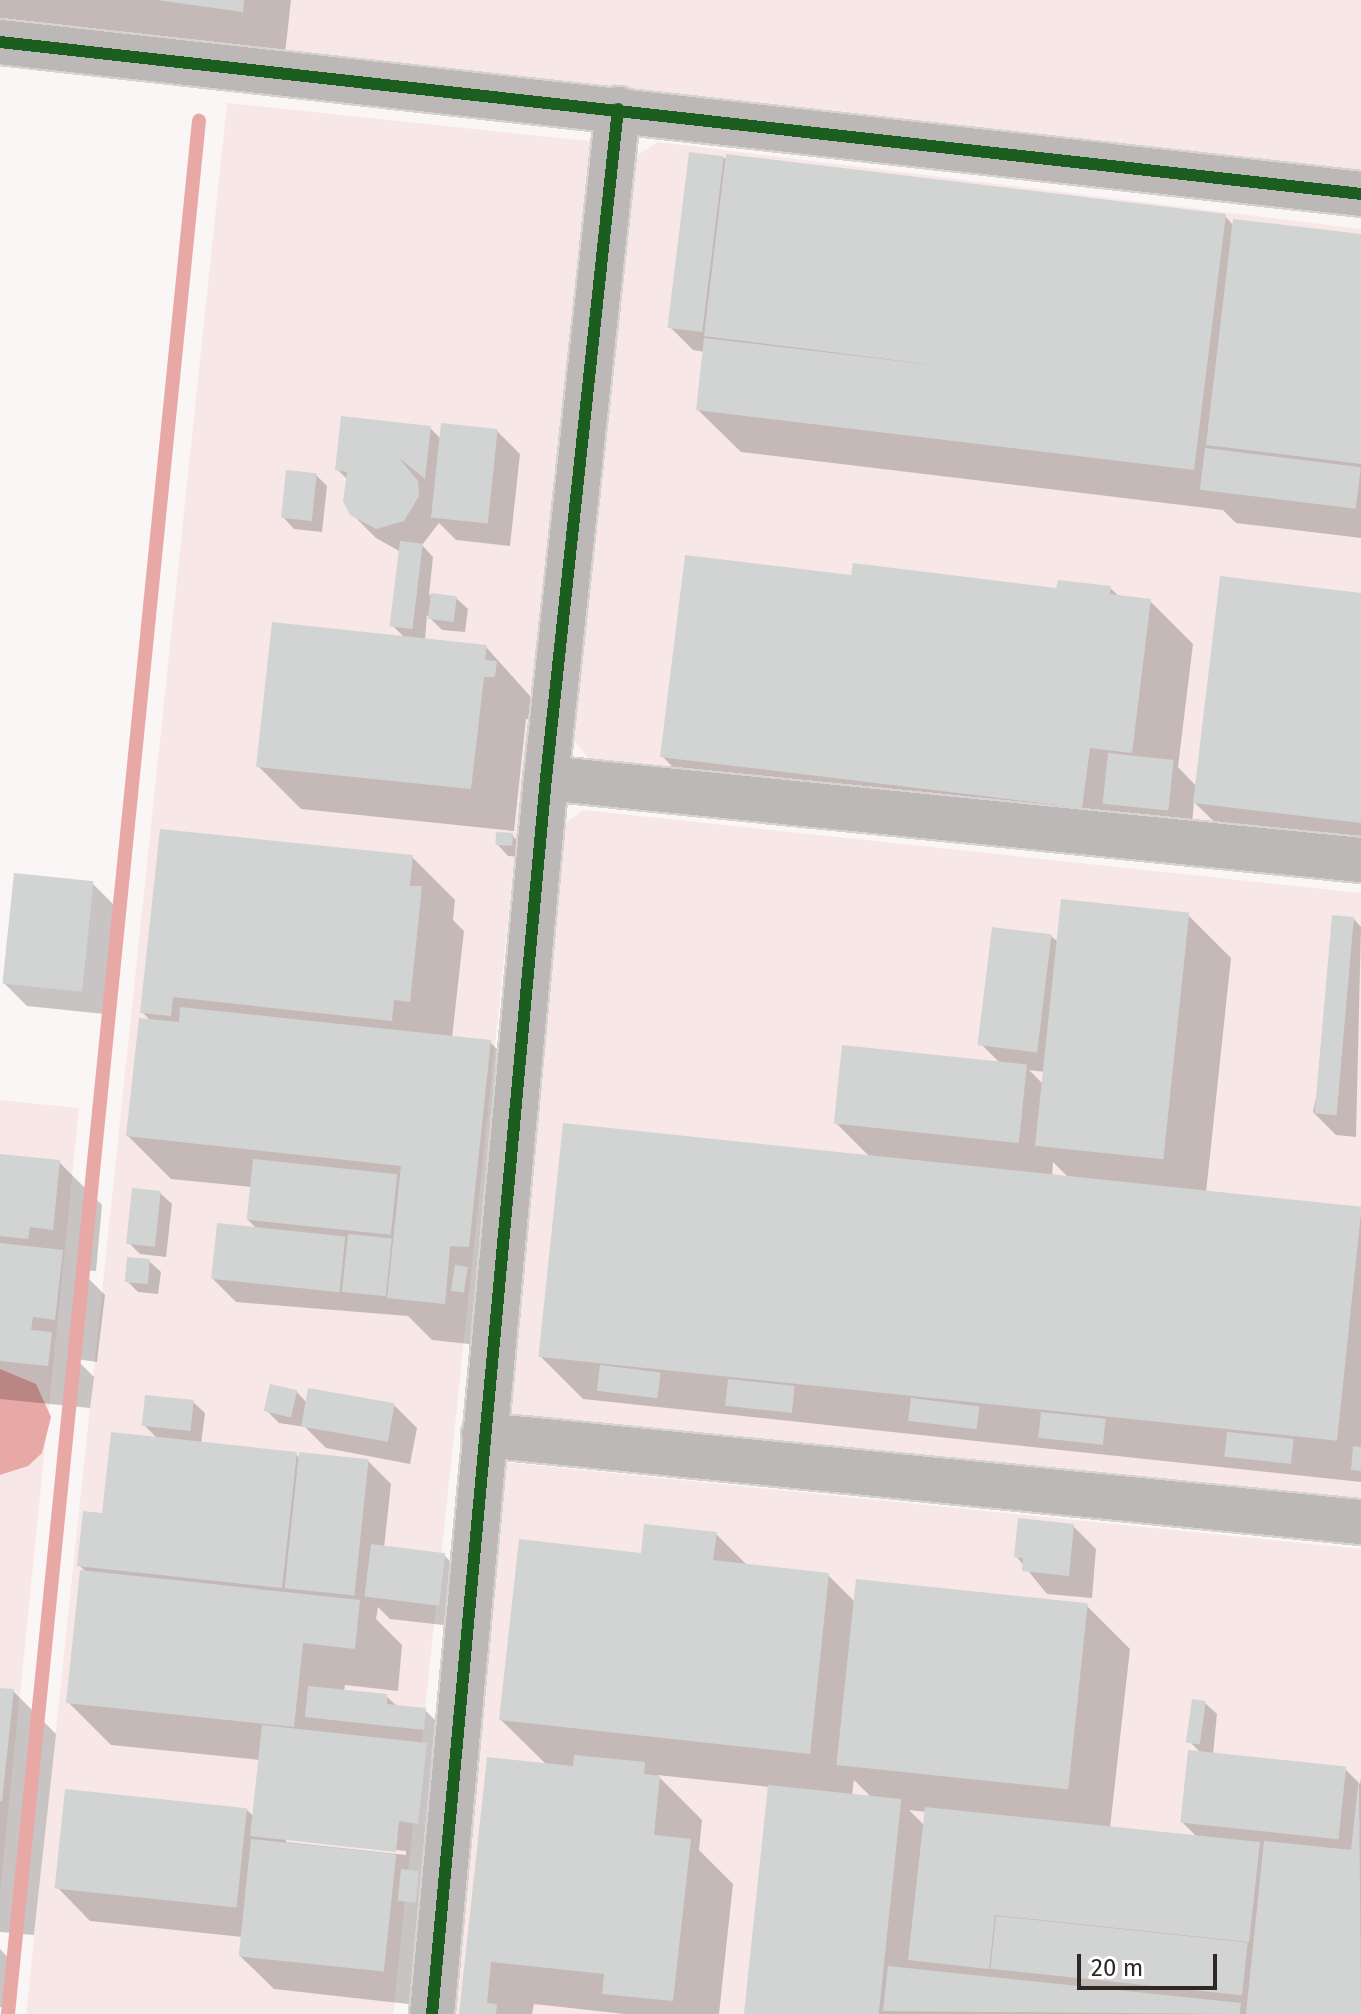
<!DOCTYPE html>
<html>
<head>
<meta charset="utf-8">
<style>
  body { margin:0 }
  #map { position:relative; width:1361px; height:2014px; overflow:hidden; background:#fbf6f6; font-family:"Fira Sans",sans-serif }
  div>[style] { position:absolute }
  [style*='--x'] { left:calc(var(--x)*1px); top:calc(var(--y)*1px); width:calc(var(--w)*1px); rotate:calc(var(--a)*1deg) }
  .built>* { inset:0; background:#f7e8e7; transform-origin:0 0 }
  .water>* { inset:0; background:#e8a8a6 }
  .shadow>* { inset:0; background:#0003 }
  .stream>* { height:14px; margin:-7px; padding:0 7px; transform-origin:7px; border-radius:7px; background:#e8a8a6 }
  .building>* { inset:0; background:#d2d4d4; transform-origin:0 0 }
  .roads { filter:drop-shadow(2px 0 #d5d2d1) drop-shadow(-2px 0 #d5d2d1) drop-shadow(0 2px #d5d2d1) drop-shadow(0 -2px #d5d2d1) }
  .minor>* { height:44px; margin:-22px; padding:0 22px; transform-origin:22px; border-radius:22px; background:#bbb8b7 }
  .cycleway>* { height:12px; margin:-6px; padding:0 6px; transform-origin:6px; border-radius:6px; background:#1b5e20 }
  span { translate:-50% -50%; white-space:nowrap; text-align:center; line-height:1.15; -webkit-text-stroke:8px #fff; paint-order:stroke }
  .scale { position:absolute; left:1077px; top:1954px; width:140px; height:36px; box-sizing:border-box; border:4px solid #2f2726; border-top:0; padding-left:10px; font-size:24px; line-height:28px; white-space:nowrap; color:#2f2726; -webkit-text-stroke:6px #fff; paint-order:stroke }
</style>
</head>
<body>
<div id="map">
  <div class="built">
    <div style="clip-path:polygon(0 0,1361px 0,1361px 174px,0 22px)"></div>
    <div style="left:227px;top:103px;width:365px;height:1921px;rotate:6deg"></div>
    <div style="clip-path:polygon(658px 142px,1361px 229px,1361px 838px,588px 758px,566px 731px,630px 160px)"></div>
    <div style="clip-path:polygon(584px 810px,1361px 893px,1361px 1504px,505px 1417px,565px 823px)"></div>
    <div style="clip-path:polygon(0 1100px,79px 1108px,0 1894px)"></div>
    <div style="clip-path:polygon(503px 1462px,1361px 1549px,1361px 2014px,446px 2014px)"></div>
  </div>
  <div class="water">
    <div style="clip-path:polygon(0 1369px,36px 1384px,51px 1417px,42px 1453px,28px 1466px,0 1475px)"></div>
  </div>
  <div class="shadow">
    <div style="clip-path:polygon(0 0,291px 0,285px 54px,0 21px)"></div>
    <div style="clip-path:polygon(723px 158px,1225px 216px,1234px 226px,1361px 236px,1361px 538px,1236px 523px,1223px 510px,741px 452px,698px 410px,705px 352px,693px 350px,670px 327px)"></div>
    <div style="clip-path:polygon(430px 428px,442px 440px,497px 431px,520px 454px,510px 546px,456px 540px,439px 523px,422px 545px,433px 557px,429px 595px,456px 598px,468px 609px,465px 632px,442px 630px,427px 615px,425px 640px,486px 647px,539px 706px,537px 719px,526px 719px,514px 831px,301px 809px,258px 766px,405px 638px,393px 626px,401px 552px,376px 538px,352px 514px,348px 480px,337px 469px)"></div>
    <div style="clip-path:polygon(316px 475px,327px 486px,322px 532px,294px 529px,283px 517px)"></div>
    <div style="clip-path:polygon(853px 577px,1058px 590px,1110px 588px,1120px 597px,1150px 601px,1193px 644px,1178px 767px,1197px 787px,1361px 595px,1361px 860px,1238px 845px,1194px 802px,1191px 834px,705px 800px,663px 757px)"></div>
    <div style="clip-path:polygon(512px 835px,523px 847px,522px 857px,508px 856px,497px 844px)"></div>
    <div style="clip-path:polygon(412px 857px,455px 900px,453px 920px,464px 931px,452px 1038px,490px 1042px,533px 1085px,487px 1346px,432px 1340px,408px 1316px,236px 1302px,213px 1279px,257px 1229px,248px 1220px,252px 1187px,171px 1179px,128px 1136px,152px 1022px,142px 1012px)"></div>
    <div style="clip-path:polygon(93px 884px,116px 907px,104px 1014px,27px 1006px,4px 983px)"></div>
    <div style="clip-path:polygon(evenodd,1188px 915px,1231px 958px,1206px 1193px,1361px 1210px,1361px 1482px,583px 1399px,540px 1356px,871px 1158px,836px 1123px,1001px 1064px,981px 1044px,1051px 936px,1059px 943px,1188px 915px,1029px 1070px,1045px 1072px,1043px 1084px,1029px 1070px,1188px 915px,1053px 1162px,1070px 1179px,1052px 1177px,1053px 1162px)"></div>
    <div style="clip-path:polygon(1354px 919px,1361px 927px,1356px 1137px,1336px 1135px,1313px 1112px)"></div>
    <div style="clip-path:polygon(0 1156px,59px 1162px,102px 1205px,96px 1271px,80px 1270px,105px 1295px,97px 1362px,76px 1359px,94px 1377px,90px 1408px,0 1399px)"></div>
    <div style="clip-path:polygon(160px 1193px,172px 1204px,166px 1257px,140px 1254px,129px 1243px)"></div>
    <div style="clip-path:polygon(149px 1261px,161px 1272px,158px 1294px,138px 1292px,127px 1281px)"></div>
    <div style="clip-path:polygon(296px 1391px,307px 1403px,394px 1405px,417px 1428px,410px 1464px,326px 1448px,305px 1427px,279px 1423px,267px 1411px)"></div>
    <div style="clip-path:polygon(evenodd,193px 1402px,205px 1413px,201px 1444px,296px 1454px,300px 1459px,368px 1461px,391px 1484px,384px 1548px,444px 1555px,467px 1578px,461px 1627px,390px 1619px,378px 1607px,376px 1619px,402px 1645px,398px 1691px,345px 1685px,344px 1692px,386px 1696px,398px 1707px,425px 1710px,448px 1733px,446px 1752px,431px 1750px,460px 1779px,417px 2005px,274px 1989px,240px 1956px,242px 1937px,90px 1921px,57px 1887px,246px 1809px,254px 1817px,260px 1760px,111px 1745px,68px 1702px,86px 1572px,79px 1565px,104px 1515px,158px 1439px,144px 1425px,193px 1402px,286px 1838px,406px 1851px,406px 1855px,286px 1842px,286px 1838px)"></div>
    <div style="clip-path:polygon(1073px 1526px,1096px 1549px,1092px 1598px,1047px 1594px,1016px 1556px)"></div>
    <div style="clip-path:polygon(evenodd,716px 1534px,748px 1566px,828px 1575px,855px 1602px,1087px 1606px,1130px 1649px,1110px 1828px,1198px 1838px,1182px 1822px,1201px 1753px,1190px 1742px,1205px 1703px,1217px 1714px,1213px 1755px,1345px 1769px,1360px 1784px,1361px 1777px,1361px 2014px,746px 2014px,770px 1787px,657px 1775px,702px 1820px,699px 1850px,733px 1884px,719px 2014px,625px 2014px,534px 2004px,532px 2014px,461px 2014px,547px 1765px,501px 1720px,643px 1555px,716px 1534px,854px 1780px,872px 1798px,852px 1796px,854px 1780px,716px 1534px,909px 1810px,926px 1812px,925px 1826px,909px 1810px)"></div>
    <div style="clip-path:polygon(0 1690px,13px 1691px,56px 1734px,34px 1935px,0 1932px)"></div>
    <div style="clip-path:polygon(0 1949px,14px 1964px,9px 2008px,0 2007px)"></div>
  </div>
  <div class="stream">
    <div style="--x:8;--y:2014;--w:1903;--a:-84.24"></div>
  </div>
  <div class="building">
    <div style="clip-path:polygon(157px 0,244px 0,243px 12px)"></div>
    <div style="left:689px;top:152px;width:35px;height:177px;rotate:7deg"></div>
    <div style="clip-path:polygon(726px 154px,1226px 214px,1194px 470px,696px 410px,704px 338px,958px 368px,704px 336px)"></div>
    <div style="clip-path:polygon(1233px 219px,1361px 234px,1361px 464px,1206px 445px)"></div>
    <div style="clip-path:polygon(341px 416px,431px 426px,425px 479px,398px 457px,418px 481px,419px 496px,404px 521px,376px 529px,350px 515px,343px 501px,347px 472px,335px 470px)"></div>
    <div style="left:441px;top:423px;width:57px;height:95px;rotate:6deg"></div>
    <div style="left:1205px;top:448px;width:157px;height:42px;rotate:7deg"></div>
    <div style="left:286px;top:470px;width:31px;height:48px;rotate:6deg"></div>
    <div style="left:400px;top:541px;width:23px;height:86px;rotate:7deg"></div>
    <div style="clip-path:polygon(685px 555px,851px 575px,853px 563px,1056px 588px,1058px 580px,1111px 586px,1110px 594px,1151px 599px,1132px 753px,1090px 748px,1082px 808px,660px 757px)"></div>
    <div style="clip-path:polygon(1220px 576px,1361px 593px,1361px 823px,1193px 803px)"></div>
    <div style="left:431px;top:593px;width:26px;height:26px;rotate:7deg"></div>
    <div style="clip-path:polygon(272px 622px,487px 645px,485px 660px,497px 661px,495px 677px,484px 677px,471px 789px,256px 767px)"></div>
    <div style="left:1108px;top:753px;width:66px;height:51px;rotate:6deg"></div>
    <div style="clip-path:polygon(160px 829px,413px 855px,410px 886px,422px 886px,410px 1002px,394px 1000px,392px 1021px,173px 997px,171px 1016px,140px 1013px)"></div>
    <div style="left:496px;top:832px;width:17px;height:13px;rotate:3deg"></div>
    <div style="left:14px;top:873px;width:80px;height:111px;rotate:6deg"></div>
    <div style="left:1061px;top:899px;width:129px;height:248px;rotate:6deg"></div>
    <div style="left:1332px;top:915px;width:22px;height:199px;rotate:5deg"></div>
    <div style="left:992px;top:927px;width:60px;height:119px;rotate:7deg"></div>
    <div style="clip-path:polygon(180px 1007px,491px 1040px,469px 1247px,450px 1246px,445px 1304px,387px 1298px,401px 1166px,126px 1136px,139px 1018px,179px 1022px)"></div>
    <div style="left:842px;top:1045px;width:186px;height:79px;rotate:6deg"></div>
    <div style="left:563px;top:1123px;width:803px;height:235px;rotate:6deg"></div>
    <div style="clip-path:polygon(0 1154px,60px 1160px,53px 1230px,30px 1227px,28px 1239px,0 1236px)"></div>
    <div style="left:253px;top:1159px;width:145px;height:61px;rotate:6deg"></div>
    <div style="left:132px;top:1188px;width:29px;height:56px;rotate:6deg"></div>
    <div style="left:217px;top:1223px;width:129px;height:56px;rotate:6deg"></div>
    <div style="left:348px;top:1234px;width:44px;height:58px;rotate:6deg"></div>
    <div style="clip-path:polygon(0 1243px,63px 1250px,55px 1320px,33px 1317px,31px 1330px,52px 1332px,48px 1366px,0 1361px)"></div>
    <div style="left:127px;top:1257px;width:23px;height:25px;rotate:5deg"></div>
    <div style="left:455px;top:1265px;width:13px;height:26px;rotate:9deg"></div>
    <div style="left:600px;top:1365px;width:61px;height:26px;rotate:7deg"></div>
    <div style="left:728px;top:1379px;width:67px;height:27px;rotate:6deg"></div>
    <div style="left:270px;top:1384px;width:28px;height:28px;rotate:13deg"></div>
    <div style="left:308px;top:1388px;width:88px;height:39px;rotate:10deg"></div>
    <div style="left:145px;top:1395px;width:49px;height:31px;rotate:6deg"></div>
    <div style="left:911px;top:1398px;width:69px;height:23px;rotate:7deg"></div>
    <div style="left:1041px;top:1412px;width:65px;height:26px;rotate:6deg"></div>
    <div style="clip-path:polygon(111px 1432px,297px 1452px,282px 1588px,77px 1566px,83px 1511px,102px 1513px)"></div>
    <div style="left:1227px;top:1432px;width:67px;height:25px;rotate:6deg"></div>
    <div style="clip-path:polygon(1353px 1446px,1361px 1447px,1361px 1471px,1351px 1470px)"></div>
    <div style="left:299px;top:1452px;width:70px;height:137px;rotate:6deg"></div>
    <div style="clip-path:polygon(1018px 1518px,1074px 1524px,1069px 1576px,1022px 1571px,1023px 1558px,1014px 1557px)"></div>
    <div style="clip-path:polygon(644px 1524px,717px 1532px,713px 1560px,829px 1573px,810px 1754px,499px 1720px,519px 1539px,641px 1553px)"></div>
    <div style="left:371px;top:1544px;width:75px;height:53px;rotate:7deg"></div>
    <div style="clip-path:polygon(80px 1570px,360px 1600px,355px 1649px,303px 1643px,294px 1727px,66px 1703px)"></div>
    <div style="left:856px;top:1579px;width:233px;height:187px;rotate:6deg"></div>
    <div style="clip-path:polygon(308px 1686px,387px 1694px,387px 1704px,426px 1708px,424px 1730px,305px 1717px)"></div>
    <div style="clip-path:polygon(0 1688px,14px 1689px,2px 1801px,0 1801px)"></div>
    <div style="left:1192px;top:1699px;width:14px;height:44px;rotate:8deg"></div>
    <div style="clip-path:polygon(262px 1725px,427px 1743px,418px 1824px,399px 1821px,396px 1852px,250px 1836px)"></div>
    <div style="left:1188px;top:1750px;width:159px;height:73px;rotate:6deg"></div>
    <div style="clip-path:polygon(574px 1755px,645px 1762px,644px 1774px,660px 1776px,654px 1835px,691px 1839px,673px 2001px,602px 1994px,604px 1974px,491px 1962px,487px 2003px,497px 2004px,496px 2014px,459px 2014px,487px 1757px,573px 1766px)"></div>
    <div style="clip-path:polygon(1359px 1777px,1361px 2014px,1246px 2014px,1264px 1841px,1351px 1850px)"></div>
    <div style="left:768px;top:1785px;width:134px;height:230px;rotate:6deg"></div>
    <div style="left:65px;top:1789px;width:183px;height:100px;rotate:6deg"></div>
    <div style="clip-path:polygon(925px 1807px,1260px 1842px,1249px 1942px,995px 1915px,989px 1969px,908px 1960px)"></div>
    <div style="left:251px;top:1839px;width:146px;height:118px;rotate:6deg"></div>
    <div style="left:401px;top:1869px;width:18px;height:32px;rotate:6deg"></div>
    <div style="left:996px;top:1916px;width:253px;height:53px;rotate:6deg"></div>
    <div style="clip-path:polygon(888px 1966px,1241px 2003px,1240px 2014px,883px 2011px)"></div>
  </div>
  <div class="roads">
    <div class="minor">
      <div style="--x:0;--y:42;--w:1369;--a:6.37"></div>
      <div style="--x:546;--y:778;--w:819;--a:5.75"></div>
      <div style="--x:484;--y:1435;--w:881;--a:5.67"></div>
      <div style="--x:432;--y:2014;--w:1241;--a:-84.73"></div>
      <div style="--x:546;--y:778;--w:673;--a:-83.86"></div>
    </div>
  </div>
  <div class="cycleway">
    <div style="--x:0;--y:42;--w:1369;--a:6.37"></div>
    <div style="--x:432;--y:2014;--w:1241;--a:-84.73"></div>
    <div style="--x:546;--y:778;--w:673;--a:-83.86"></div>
  </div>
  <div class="scale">20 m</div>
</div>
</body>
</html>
